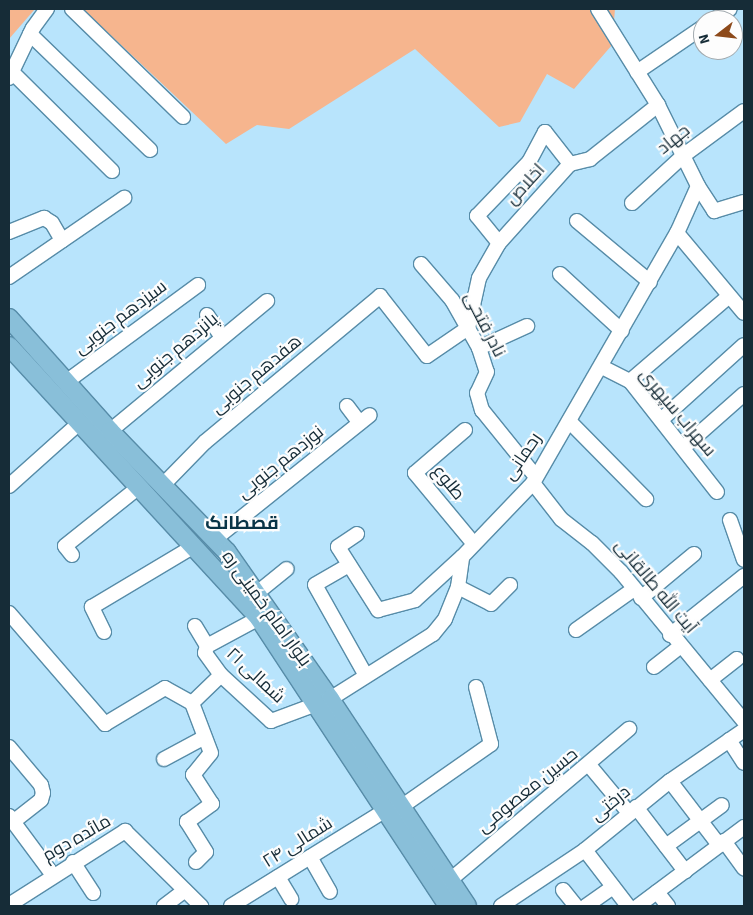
<!DOCTYPE html>
<html>
<head>
<meta charset="utf-8">
<style>
  body { margin:0 }
  #map { position:relative; width:753px; height:915px; overflow:hidden; background:#b8e4fc; font-family:"Source Sans 3",Cairo,sans-serif }
  div>[style] { position:absolute }
  [style*='--x'] { left:calc(var(--x)*1px); top:calc(var(--y)*1px); width:calc(var(--w)*1px); rotate:calc(var(--a)*1deg) }
  .green>* { inset:0; background:#f6b58e }
  .roads { filter:drop-shadow(1px 0 #578ca8) drop-shadow(-1px 0 #578ca8) drop-shadow(0 1px #578ca8) drop-shadow(0 -1px #578ca8) }
  .minor>* { height:14px; margin:-7px; padding:0 7px; transform-origin:7px; border-radius:7px; background:#fff }
  .major>* { height:18px; margin:-9px; padding:0 9px; transform-origin:9px; border-radius:9px; background:#89bfd9 }
  span { translate:-50% -50%; white-space:nowrap; text-align:center; line-height:1.15; -webkit-text-stroke:4.5px #fdfdfd; paint-order:stroke }
  .street-label { font-size:18px; color:#162c37 }
  .neighbourhood-label { font-size:19px; color:#083447; font-weight:700 }
  .frame { position:absolute; inset:0; border:10px solid #162c37; pointer-events:none }
  .north { position:absolute; left:693px; top:10px; width:50px; height:50px; box-sizing:border-box; background:#fdfdfd; border:1px solid #a1a9ae; border-radius:50%; rotate:254deg; font-size:14px; font-weight:700; line-height:20px; text-align:center; color:#162c37 }
  .north::after { content:''; display:block; margin:auto; width:18px; height:22px; background:#8d4a1b; clip-path:polygon(50% 0,100% 100%,50% 72%,0 100%) }
</style>
</head>
<body>
<div id="map">
  <div class="green">
    <div style="clip-path:polygon(9px 9px,35px 9px,9px 39px)"></div>
    <div style="clip-path:polygon(83px 9px,615px 9px,612px 45px,574px 89px,547px 74px,520px 122px,499px 127px,415px 49px,289px 129px,257px 125px,226px 144px)"></div>
  </div>
  <div class="roads">
    <div class="minor">
      <div style="--x:72;--y:9;--w:155;--a:44.2"></div>
      <div style="--x:598;--y:9;--w:113;--a:58"></div>
      <div style="--x:658;--y:105;--w:90;--a:63.7"></div>
      <div style="--x:698;--y:186;--w:30;--a:57"></div>
      <div style="--x:714;--y:211;--w:31;--a:-17"></div>
      <div style="--x:714;--y:20;--w:19;--a:-35"></div>
      <div style="--x:30;--y:34;--w:167;--a:44"></div>
      <div style="--x:9;--y:69;--w:145;--a:44.7"></div>
      <div style="--x:637;--y:72;--w:80;--a:-34.3"></div>
      <div style="--x:9;--y:78;--w:55;--a:-64.4"></div>
      <div style="--x:33;--y:28;--w:24;--a:-54"></div>
      <div style="--x:632;--y:203;--w:71;--a:-42.7"></div>
      <div style="--x:684;--y:155;--w:74;--a:-36.3"></div>
      <div style="--x:577;--y:221;--w:95;--a:39.9"></div>
      <div style="--x:9;--y:232;--w:38;--a:-22"></div>
      <div style="--x:44;--y:218;--w:9;--a:32"></div>
      <div style="--x:52;--y:223;--w:20;--a:60"></div>
      <div style="--x:677;--y:233;--w:104;--a:50.1"></div>
      <div style="--x:499;--y:243;--w:35;--a:-129"></div>
      <div style="--x:477;--y:216;--w:75;--a:-46.1"></div>
      <div style="--x:529;--y:162;--w:34;--a:-62"></div>
      <div style="--x:545;--y:132;--w:41;--a:52"></div>
      <div style="--x:421;--y:264;--w:48;--a:49.3"></div>
      <div style="--x:452;--y:300;--w:55;--a:60.6"></div>
      <div style="--x:479;--y:348;--w:25;--a:72"></div>
      <div style="--x:487;--y:372;--w:23;--a:115"></div>
      <div style="--x:477;--y:393;--w:18;--a:74"></div>
      <div style="--x:482;--y:410;--w:86;--a:51.1"></div>
      <div style="--x:560;--y:274;--w:84;--a:42.6"></div>
      <div style="--x:9;--y:277;--w:140;--a:-34.5"></div>
      <div style="--x:207;--y:315;--w:25;--a:56"></div>
      <div style="--x:479;--y:348;--w:53;--a:-24.6"></div>
      <div style="--x:602;--y:367;--w:31;--a:27"></div>
      <div style="--x:630;--y:381;--w:141;--a:51.9"></div>
      <div style="--x:630;--y:381;--w:130;--a:-40.6"></div>
      <div style="--x:66;--y:382;--w:164;--a:-36.3"></div>
      <div style="--x:347;--y:406;--w:21;--a:53"></div>
      <div style="--x:662;--y:419;--w:110;--a:-42.1"></div>
      <div style="--x:569;--y:421;--w:110;--a:45.4"></div>
      <div style="--x:465;--y:430;--w:66;--a:139.3"></div>
      <div style="--x:415;--y:473;--w:92;--a:50.3"></div>
      <div style="--x:110;--y:431;--w:204;--a:-39.6"></div>
      <div style="--x:684;--y:447;--w:80;--a:-41.5"></div>
      <div style="--x:533;--y:483;--w:46;--a:52.1"></div>
      <div style="--x:561;--y:519;--w:39;--a:38"></div>
      <div style="--x:592;--y:543;--w:41;--a:45"></div>
      <div style="--x:621;--y:572;--w:193;--a:50.5"></div>
      <div style="--x:9;--y:486;--w:93;--a:-41.9"></div>
      <div style="--x:162;--y:486;--w:62;--a:-45.7"></div>
      <div style="--x:205;--y:442;--w:228;--a:-39.8"></div>
      <div style="--x:380;--y:296;--w:76;--a:51.9"></div>
      <div style="--x:427;--y:356;--w:50;--a:-34.3"></div>
      <div style="--x:468;--y:328;--w:51;--a:-77.6"></div>
      <div style="--x:479;--y:278;--w:40;--a:-60.3"></div>
      <div style="--x:499;--y:243;--w:106;--a:-48.1"></div>
      <div style="--x:570;--y:164;--w:21;--a:-14"></div>
      <div style="--x:590;--y:159;--w:87;--a:-38.5"></div>
      <div style="--x:730;--y:520;--w:42;--a:70.7"></div>
      <div style="--x:357;--y:534;--w:23;--a:146"></div>
      <div style="--x:338;--y:547;--w:75;--a:57.6"></div>
      <div style="--x:378;--y:610;--w:38;--a:-15"></div>
      <div style="--x:415;--y:600;--w:64;--a:-42.5"></div>
      <div style="--x:215;--y:539;--w:198;--a:-38.7"></div>
      <div style="--x:72;--y:555;--w:11;--a:-128"></div>
      <div style="--x:65;--y:546;--w:95;--a:-38.6"></div>
      <div style="--x:349;--y:565;--w:39;--a:150"></div>
      <div style="--x:315;--y:585;--w:104;--a:60.7"></div>
      <div style="--x:458;--y:587;--w:37;--a:27"></div>
      <div style="--x:491;--y:604;--w:27;--a:-45"></div>
      <div style="--x:257;--y:593;--w:38;--a:-39"></div>
      <div style="--x:641;--y:598;--w:69;--a:-39.7"></div>
      <div style="--x:9;--y:613;--w:147;--a:49.1"></div>
      <div style="--x:105;--y:724;--w:70;--a:-31"></div>
      <div style="--x:165;--y:688;--w:31;--a:29"></div>
      <div style="--x:259;--y:618;--w:59;--a:151.7"></div>
      <div style="--x:207;--y:646;--w:7;--a:106"></div>
      <div style="--x:205;--y:653;--w:27;--a:54"></div>
      <div style="--x:221;--y:675;--w:68;--a:42.6"></div>
      <div style="--x:271;--y:721;--w:63;--a:-20.4"></div>
      <div style="--x:330;--y:699;--w:122;--a:-32.3"></div>
      <div style="--x:433;--y:634;--w:19;--a:-51"></div>
      <div style="--x:445;--y:619;--w:35;--a:-68"></div>
      <div style="--x:458;--y:587;--w:30;--a:-82"></div>
      <div style="--x:462;--y:557;--w:103;--a:-46.2"></div>
      <div style="--x:533;--y:483;--w:289;--a:-60.1"></div>
      <div style="--x:677;--y:233;--w:51;--a:-65.9"></div>
      <div style="--x:195;--y:626;--w:23;--a:59"></div>
      <div style="--x:576;--y:630;--w:71;--a:-35.3"></div>
      <div style="--x:104;--y:632;--w:28;--a:-116"></div>
      <div style="--x:92;--y:607;--w:119;--a:-30.9"></div>
      <div style="--x:670;--y:635;--w:95;--a:-38.6"></div>
      <div style="--x:654;--y:667;--w:34;--a:-38"></div>
      <div style="--x:710;--y:680;--w:34;--a:-38"></div>
      <div style="--x:729;--y:740;--w:27;--a:57"></div>
      <div style="--x:9;--y:747;--w:50;--a:49.9"></div>
      <div style="--x:41;--y:785;--w:8;--a:76"></div>
      <div style="--x:43;--y:793;--w:7;--a:106"></div>
      <div style="--x:41;--y:800;--w:34;--a:142"></div>
      <div style="--x:164;--y:759;--w:44;--a:-28.3"></div>
      <div style="--x:589;--y:765;--w:62;--a:50.2"></div>
      <div style="--x:670;--y:781;--w:81;--a:52.6"></div>
      <div style="--x:401;--y:807;--w:110;--a:-35"></div>
      <div style="--x:491;--y:744;--w:59;--a:-104.7"></div>
      <div style="--x:636;--y:807;--w:81;--a:52.6"></div>
      <div style="--x:9;--y:816;--w:72;--a:53.4"></div>
      <div style="--x:724;--y:841;--w:34;--a:54"></div>
      <div style="--x:666;--y:846;--w:69;--a:-36.2"></div>
      <div style="--x:585;--y:850;--w:71;--a:52.5"></div>
      <div style="--x:310;--y:857;--w:40;--a:60.3"></div>
      <div style="--x:73;--y:862;--w:37;--a:57"></div>
      <div style="--x:196;--y:862;--w:14;--a:-45"></div>
      <div style="--x:206;--y:852;--w:36;--a:-122"></div>
      <div style="--x:187;--y:822;--w:31;--a:-36"></div>
      <div style="--x:212;--y:804;--w:35;--a:-123"></div>
      <div style="--x:193;--y:775;--w:28;--a:-51"></div>
      <div style="--x:211;--y:753;--w:53;--a:-110.8"></div>
      <div style="--x:192;--y:703;--w:40;--a:-44"></div>
      <div style="--x:278;--y:877;--w:26;--a:59"></div>
      <div style="--x:449;--y:881;--w:236;--a:-40.2"></div>
      <div style="--x:563;--y:890;--w:21;--a:51"></div>
      <div style="--x:657;--y:892;--w:18;--a:52"></div>
      <div style="--x:9;--y:905;--w:138;--a:-32.5"></div>
      <div style="--x:125;--y:831;--w:107;--a:44.6"></div>
      <div style="--x:164;--y:906;--w:26;--a:-37"></div>
      <div style="--x:231;--y:906;--w:180;--a:-31.8"></div>
      <div style="--x:501;--y:906;--w:101;--a:-33.7"></div>
      <div style="--x:585;--y:850;--w:109;--a:-39.1"></div>
      <div style="--x:670;--y:781;--w:90;--a:-34.6"></div>
      <div style="--x:586;--y:906;--w:33;--a:-35"></div>
      <div style="--x:638;--y:906;--w:132;--a:-36.7"></div>
    </div>
    <div class="major">
      <div style="--x:9;--y:318;--w:152;--a:48.2"></div>
      <div style="--x:110;--y:431;--w:168;--a:46"></div>
      <div style="--x:227;--y:552;--w:179;--a:55"></div>
      <div style="--x:330;--y:699;--w:248;--a:56.5"></div>
      <div style="--x:9;--y:346;--w:369;--a:47.4"></div>
      <div style="--x:259;--y:618;--w:344;--a:56.7"></div>
    </div>
  </div>
  <div class="street-label">
    <span style="left:674px;top:140px;rotate:-39deg">جهاد</span>
    <span style="left:526px;top:185px;rotate:-48deg">اخلاص</span>
    <span style="left:121px;top:318px;rotate:-37deg">سیزدهم جنوبی</span>
    <span style="left:484px;top:325px;rotate:63deg">نادر فتحی</span>
    <span style="left:176px;top:351px;rotate:-40deg">پانزدهم جنوبی</span>
    <span style="left:257px;top:375px;rotate:-40deg">هفدهم جنوبی</span>
    <span style="left:677px;top:413px;rotate:50deg">سهراب سپهری</span>
    <span style="left:523px;top:457px;rotate:-56deg">رحمانی</span>
    <span style="left:281px;top:463px;rotate:-39deg">نوزدهم جنوبی</span>
    <span style="left:448px;top:483px;rotate:51deg">طلوع</span>
    <span style="left:655px;top:587px;rotate:50deg">آیت الله طالقانی</span>
    <span style="left:266px;top:609px;rotate:54deg">بلوار امام خمینی ره</span>
    <span style="left:255px;top:676px;rotate:43deg">۲۱ شمالی</span>
    <span style="left:528px;top:791px;rotate:-39deg">حسین معصومی</span>
    <span style="left:611px;top:804px;rotate:-39deg">درختی</span>
    <span style="left:77px;top:839px;rotate:-30deg">مائده دوم</span>
    <span style="left:298px;top:843px;rotate:-32deg">۲۴ شمالی</span>
  </div>
  <div class="neighbourhood-label">
    <span style="left:242px;top:524px">قصطانک</span>
  </div>
  <div class="frame"></div>
  <div class="north">N</div>
</div>
</body>
</html>
